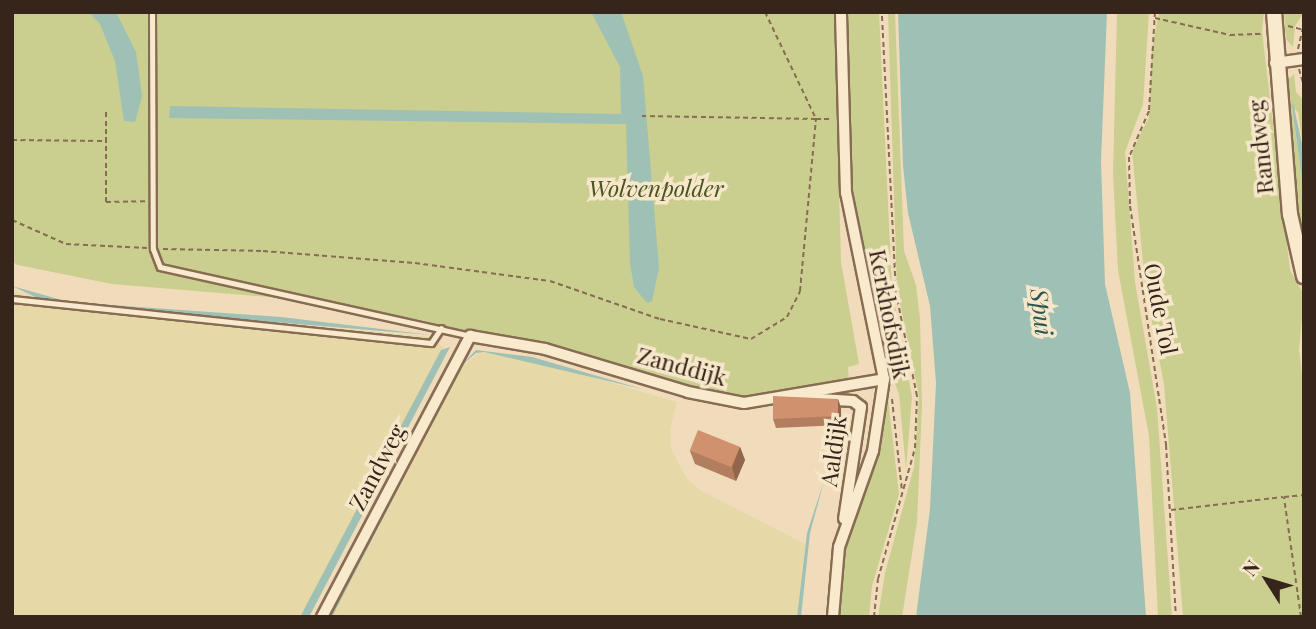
<!DOCTYPE html>
<html>
<head>
<meta charset="utf-8">
<style>
  body { margin:0 }
  #map { position:relative; width:1316px; height:629px; overflow:hidden; background:#f0dcba; font-family:"Playfair Display",serif }
  div>[style] { position:absolute }
  [style*='--x'] { left:calc(var(--x)*1px); top:calc(var(--y)*1px); width:calc(var(--w)*1px); rotate:calc(var(--a)*1deg) }
  .farmland>* { inset:0; background:#e6d8a7 }
  .green>* { inset:0; background:#cace8e }
  .water>* { inset:0; background:#9fc0b4 }
  .path>* { height:2px; margin-top:-1px; transform-origin:0; background:repeating-linear-gradient(90deg,#876c54 0 5px,transparent 0 8.5px) }
  .roads { filter:drop-shadow(2px 0 #876c54) drop-shadow(-2px 0 #876c54) drop-shadow(0 2px #876c54) drop-shadow(0 -2px #876c54) }
  .service>* { height:5px; margin:-2.5px; padding:0 2.5px; transform-origin:2.5px; border-radius:2.5px; background:#faeacd }
  .minor>* { height:10px; margin:-5px; padding:0 5px; transform-origin:5px; border-radius:5px; background:#faeacd }
  .tertiary>* { height:14px; margin:-7px; padding:0 7px; transform-origin:7px; border-radius:7px; background:#faeacd }
  .wall>* { inset:0; background:#b37d5f }
  .shaded-wall>* { inset:0; background:#92664d }
  .building>* { inset:0; background:#d0916e; transform-origin:0 0 }
  span { translate:-50% -50%; white-space:nowrap; text-align:center; line-height:1.15; -webkit-text-stroke:7px #f7e7ca; paint-order:stroke }
  .street-label { font-size:23px; color:#35251a }
  .park-label { font-size:23px; color:#49531f; font-style:italic }
  .water-label { font-size:24px; color:#285650; font-style:italic }
  .frame { position:absolute; inset:0; border:14px solid #35251a; pointer-events:none }
  .north { position:absolute; left:1232px; top:545px; width:70px; height:70px; -webkit-text-stroke:5px #f7e7ca; paint-order:stroke; rotate:307deg; font-size:19px; font-weight:700; line-height:28px; text-align:center; color:#35251a }
  .north::after { content:''; display:block; margin:auto; width:24px; height:32px; background:#35251a; clip-path:polygon(50% 0,100% 100%,50% 72%,0 100%) }
</style>
</head>
<body>
<div id="map">
  <div class="farmland">
    <div style="clip-path:polygon(12px 290px,46px 302px,431px 337px,444px 348px,300px 617px,12px 617px)"></div>
    <div style="clip-path:polygon(480px 352px,525px 358px,677px 402px,670px 429px,671px 449px,687px 479px,700px 490px,805px 544px,797px 617px,332px 617px,462px 367px)"></div>
  </div>
  <div class="green">
    <div style="clip-path:polygon(12px 12px,834px 12px,841px 262px,859px 364px,848px 367px,849px 380px,747px 398px,704px 393px,426px 321px,330px 302px,112px 284px,18px 265px,12px 262px)"></div>
    <div style="clip-path:polygon(844px 12px,879px 12px,892px 290px,912px 397px,906px 469px,899px 394px,883px 352px,889px 350px,887px 341px,881px 341px,852px 207px)"></div>
    <div style="clip-path:polygon(888px 12px,895px 12px,904px 251px,916px 285px,920px 319px,922px 406px,917px 522px,902px 617px,878px 617px,885px 573px,914px 467px,919px 396px,897px 288px)"></div>
    <div style="clip-path:polygon(1117px 12px,1149px 12px,1143px 104px,1125px 152px,1135px 282px,1157px 408px,1172px 617px,1158px 617px,1149px 436px,1118px 270px,1113px 174px)"></div>
    <div style="clip-path:polygon(1159px 12px,1264px 12px,1262px 31px,1290px 270px,1304px 295px,1299px 350px,1304px 390px,1304px 617px,1183px 617px,1164px 384px,1146px 291px,1132px 151px,1149px 117px,1152px 48px)"></div>
    <div style="clip-path:polygon(1284px 12px,1304px 12px,1295px 26px,1293px 47px,1286px 39px)"></div>
    <div style="clip-path:polygon(1294px 74px,1296px 92px,1304px 101px,1304px 153px,1298px 112px,1292px 107px,1304px 194px,1304px 256px,1284px 84px)"></div>
    <div style="clip-path:polygon(887px 390px,899px 494px,872px 586px,869px 617px,836px 617px,841px 556px)"></div>
  </div>
  <div class="water">
    <div style="clip-path:polygon(89px 12px,116px 12px,136px 52px,142px 96px,135px 122px,124px 121px,115px 61px,100px 24px)"></div>
    <div style="clip-path:polygon(591px 12px,621px 12px,643px 76px,659px 268px,652px 301px,647px 303px,634px 287px,630px 263px,626px 124px,169px 118px,170px 106px,621px 114px,620px 67px)"></div>
    <div style="clip-path:polygon(898px 12px,1107px 12px,1101px 161px,1105px 284px,1130px 393px,1146px 617px,916px 617px,930px 509px,936px 383px,930px 306px,908px 213px,903px 166px)"></div>
    <div style="clip-path:polygon(1293px 103px,1304px 153px,1304px 194px,1292px 106px)"></div>
    <div style="clip-path:polygon(12px 286px,69px 302px,281px 317px,431px 335px,67px 305px,46px 302px)"></div>
    <div style="clip-path:polygon(450px 347px,309px 617px,300px 617px,441px 350px)"></div>
    <div style="clip-path:polygon(476px 350px,532px 357px,642px 389px,484px 352px,476px 353px,461px 366px)"></div>
    <div style="clip-path:polygon(453px 382px,332px 617px,328px 617px)"></div>
    <div style="clip-path:polygon(824px 481px,810px 533px,801px 617px,797px 617px,807px 533px)"></div>
  </div>
  <div class="path">
    <div style="--x:765;--y:12;--w:119;--a:64.5"></div>
    <div style="--x:816;--y:119;--w:17;--a:0"></div>
    <div style="--x:1155;--y:12;--w:99;--a:93.5"></div>
    <div style="--x:1149;--y:111;--w:50;--a:113.5"></div>
    <div style="--x:1129;--y:157;--w:49;--a:88.8"></div>
    <div style="--x:1130;--y:206;--w:242;--a:81.4"></div>
    <div style="--x:1166;--y:445;--w:172;--a:86.7"></div>
    <div style="--x:1155;--y:18;--w:77;--a:12.8"></div>
    <div style="--x:1230;--y:35;--w:33;--a:-2"></div>
    <div style="--x:1288;--y:26;--w:16;--a:14"></div>
    <div style="--x:1298;--y:49;--w:27;--a:-77"></div>
    <div style="--x:1299;--y:69;--w:19;--a:74"></div>
    <div style="--x:106;--y:112;--w:90;--a:90"></div>
    <div style="--x:106;--y:202;--w:39;--a:-1"></div>
    <div style="--x:12;--y:140;--w:92;--a:0.6"></div>
    <div style="--x:12;--y:220;--w:59;--a:24"></div>
    <div style="--x:66;--y:244;--w:81;--a:2.8"></div>
    <div style="--x:163;--y:249;--w:100;--a:1.1"></div>
    <div style="--x:263;--y:251;--w:152;--a:4.5"></div>
    <div style="--x:415;--y:263;--w:136;--a:7.6"></div>
    <div style="--x:550;--y:281;--w:116;--a:19.1"></div>
    <div style="--x:660;--y:319;--w:93;--a:12.4"></div>
    <div style="--x:751;--y:339;--w:42;--a:-31.4"></div>
    <div style="--x:787;--y:317;--w:29;--a:-63"></div>
    <div style="--x:800;--y:291;--w:173;--a:-84.7"></div>
    <div style="--x:816;--y:119;--w:174;--a:-179"></div>
    <div style="--x:892;--y:399;--w:93;--a:83.8"></div>
    <div style="--x:1171;--y:510;--w:113;--a:-6.6"></div>
    <div style="--x:874;--y:617;--w:38;--a:-84"></div>
    <div style="--x:878;--y:579;--w:136;--a:-74.2"></div>
    <div style="--x:915;--y:448;--w:52;--a:-87.8"></div>
    <div style="--x:917;--y:396;--w:105;--a:-101.5"></div>
    <div style="--x:896;--y:293;--w:281;--a:-92.9"></div>
    <div style="--x:1301;--y:617;--w:121;--a:-98.1"></div>
    <div style="--x:1284;--y:497;--w:20;--a:-6"></div>
  </div>
  <div class="roads">
    <div class="service">
      <div style="--x:152;--y:12;--w:237;--a:89.8"></div>
      <div style="--x:153;--y:249;--w:19;--a:69"></div>
      <div style="--x:160;--y:267;--w:318;--a:12.5"></div>
      <div style="--x:12;--y:299;--w:421;--a:6"></div>
      <div style="--x:431;--y:343;--w:18;--a:-56"></div>
    </div>
    <div class="minor">
      <div style="--x:1275;--y:63;--w:29;--a:-8"></div>
      <div style="--x:803;--y:398;--w:50;--a:3.4"></div>
      <div style="--x:853;--y:401;--w:10;--a:37"></div>
      <div style="--x:861;--y:407;--w:113;--a:98.6"></div>
      <div style="--x:322;--y:617;--w:318;--a:-62.2"></div>
      <div style="--x:470;--y:336;--w:76;--a:9.8"></div>
      <div style="--x:545;--y:349;--w:149;--a:16.7"></div>
      <div style="--x:688;--y:392;--w:57;--a:11.1"></div>
      <div style="--x:744;--y:403;--w:142;--a:-9.7"></div>
      <div style="--x:833;--y:617;--w:70;--a:-85.1"></div>
      <div style="--x:839;--y:547;--w:102;--a:-70.5"></div>
      <div style="--x:873;--y:451;--w:73;--a:-81.3"></div>
      <div style="--x:884;--y:379;--w:190;--a:-101.5"></div>
      <div style="--x:846;--y:193;--w:181;--a:-91.6"></div>
    </div>
    <div class="tertiary">
      <div style="--x:1274;--y:12;--w:203;--a:85.5"></div>
      <div style="--x:1290;--y:214;--w:64;--a:77.3"></div>
    </div>
  </div>
  <div class="wall">
    <div style="clip-path:polygon(838px 399px,841px 408px,841px 425px,776px 428px,773px 419px)"></div>
    <div style="clip-path:polygon(740px 447px,745px 460px,736px 481px,695px 464px,690px 451px)"></div>
  </div>
  <div class="shaded-wall">
    <div style="clip-path:polygon(838px 399px,841px 408px,841px 425px,838px 416px)"></div>
    <div style="clip-path:polygon(740px 447px,745px 460px,736px 481px,732px 467px)"></div>
  </div>
  <div class="building">
    <div style="clip-path:polygon(773px 396px,838px 399px,838px 416px,773px 419px)"></div>
    <div style="left:698px;top:430px;width:45px;height:22px;rotate:22deg"></div>
  </div>
  <div class="street-label">
    <span style="left:1260px;top:147px;rotate:-96deg">Randweg</span>
    <span style="left:1161px;top:309px;rotate:79deg">Oude Tol</span>
    <span style="left:890px;top:314px;rotate:79deg">Kerkhofsdijk</span>
    <span style="left:682px;top:366px;rotate:15deg">Zanddijk</span>
    <span style="left:833px;top:451px;rotate:-82deg">Aaldijk</span>
    <span style="left:377px;top:467px;rotate:-62deg">Zandweg</span>
  </div>
  <div class="park-label">
    <span style="left:656px;top:188px">Wolvenpolder</span>
  </div>
  <div class="water-label">
    <span style="left:1042px;top:312px;rotate:83deg">Spui</span>
  </div>
  <div class="frame"></div>
  <div class="north">N</div>
</div>
</body>
</html>
